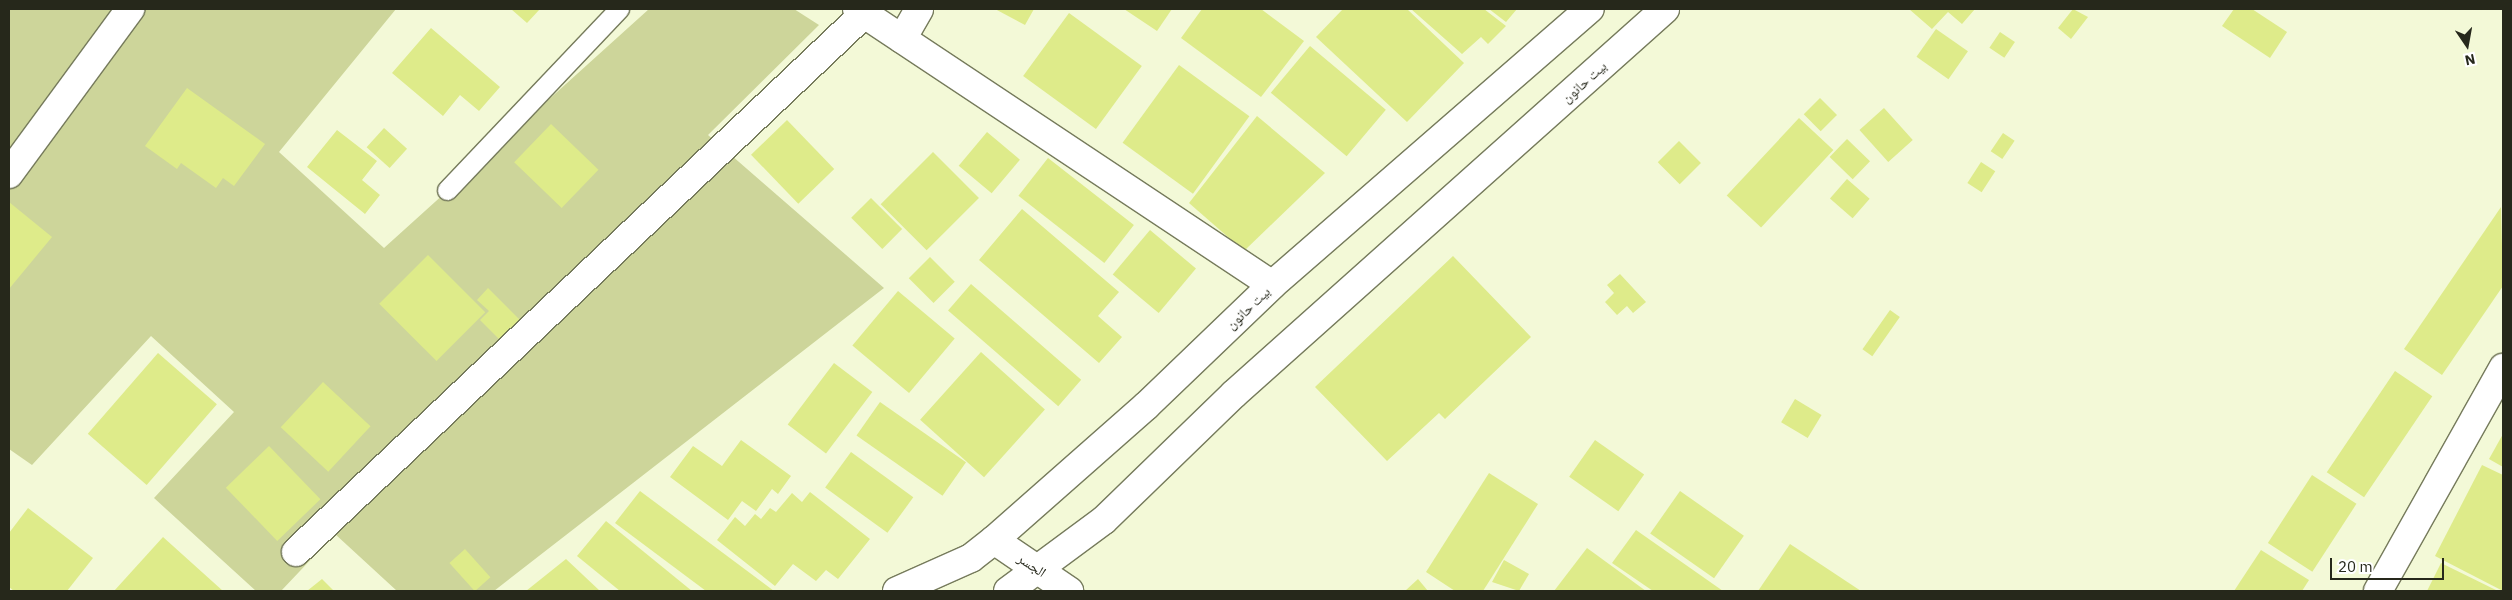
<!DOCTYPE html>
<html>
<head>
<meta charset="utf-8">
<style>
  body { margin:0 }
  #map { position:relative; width:2512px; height:600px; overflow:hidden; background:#f3f9d7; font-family:"IBM Plex Sans","Noto Naskh Arabic",sans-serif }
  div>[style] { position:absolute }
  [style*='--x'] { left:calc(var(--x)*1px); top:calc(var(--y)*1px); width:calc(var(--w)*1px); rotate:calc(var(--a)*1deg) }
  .green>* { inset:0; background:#cdd59a }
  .building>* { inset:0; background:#deeb8a; transform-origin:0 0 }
  .roads { filter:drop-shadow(1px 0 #767b5c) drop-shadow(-1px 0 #767b5c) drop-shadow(0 1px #767b5c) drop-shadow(0 -1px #767b5c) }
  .lane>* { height:19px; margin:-9.5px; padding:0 9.5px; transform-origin:9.5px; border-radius:9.5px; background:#fff }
  .street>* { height:28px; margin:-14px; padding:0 14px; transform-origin:14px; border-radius:14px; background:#fff }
  .secondary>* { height:28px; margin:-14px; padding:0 14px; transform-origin:14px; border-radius:14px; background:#fff }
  span { translate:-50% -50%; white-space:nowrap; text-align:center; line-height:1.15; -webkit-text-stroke:4.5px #fff; paint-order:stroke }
  .street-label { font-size:14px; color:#26281b }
  .frame { position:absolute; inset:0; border:10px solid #26281b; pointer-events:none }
  .north { position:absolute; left:2442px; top:20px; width:50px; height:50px; -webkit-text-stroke:4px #fff; paint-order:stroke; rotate:168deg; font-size:14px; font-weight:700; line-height:20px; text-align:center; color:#26281b }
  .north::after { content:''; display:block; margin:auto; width:18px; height:22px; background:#26281b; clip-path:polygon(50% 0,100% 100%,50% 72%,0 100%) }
  .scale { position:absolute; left:2330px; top:558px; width:114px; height:22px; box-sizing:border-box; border:2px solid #26281b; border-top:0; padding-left:6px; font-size:15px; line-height:18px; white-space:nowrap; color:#26281b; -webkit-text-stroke:4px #fff; paint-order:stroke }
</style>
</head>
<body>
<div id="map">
  <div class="green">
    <div style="clip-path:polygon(9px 9px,396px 9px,279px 152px,384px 248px,649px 9px,794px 9px,819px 25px,708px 135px,884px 288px,494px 591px,397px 591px,335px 534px,281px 591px,256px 591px,154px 498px,234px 412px,151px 336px,32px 465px,9px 449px)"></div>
  </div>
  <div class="building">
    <div style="clip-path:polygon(511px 9px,540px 9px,527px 23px)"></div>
    <div style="clip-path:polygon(995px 9px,1034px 9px,1025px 25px)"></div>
    <div style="clip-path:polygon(1124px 9px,1172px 9px,1157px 31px)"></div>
    <div style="clip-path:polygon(1202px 9px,1261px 9px,1304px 41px,1261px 97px,1181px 38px)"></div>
    <div style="clip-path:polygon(1343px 9px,1407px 9px,1464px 63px,1407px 122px,1316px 37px)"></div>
    <div style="clip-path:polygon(1411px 9px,1484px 9px,1506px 26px,1488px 44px,1481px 37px,1462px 54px)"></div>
    <div style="clip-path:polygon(1489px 9px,1517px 9px,1506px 22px)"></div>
    <div style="clip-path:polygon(1909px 9px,1975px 9px,1962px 24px,1948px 12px,1932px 29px)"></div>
    <div style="clip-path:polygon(2073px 9px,2088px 17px,2071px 39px,2058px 28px)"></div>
    <div style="clip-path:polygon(2234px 9px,2252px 9px,2287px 32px,2270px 58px,2222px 26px)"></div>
    <div style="left:1069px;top:13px;width:90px;height:78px;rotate:36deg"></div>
    <div style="clip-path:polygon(431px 28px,500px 87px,479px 111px,460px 95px,443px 116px,392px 73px)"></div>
    <div style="left:1936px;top:29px;width:39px;height:34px;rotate:35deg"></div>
    <div style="left:2000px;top:32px;width:18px;height:19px;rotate:34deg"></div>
    <div style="left:1310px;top:46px;width:99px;height:61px;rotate:40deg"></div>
    <div style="left:1179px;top:65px;width:87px;height:96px;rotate:36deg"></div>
    <div style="clip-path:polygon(187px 88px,265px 144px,234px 186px,223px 178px,216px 188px,181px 163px,177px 169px,145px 146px)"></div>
    <div style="left:1820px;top:98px;width:24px;height:23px;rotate:45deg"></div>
    <div style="left:1884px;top:108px;width:43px;height:33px;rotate:48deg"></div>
    <div style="clip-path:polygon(1257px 116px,1325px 173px,1244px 251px,1189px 203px)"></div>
    <div style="left:1799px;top:118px;width:47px;height:106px;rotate:43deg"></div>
    <div style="left:787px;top:120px;width:68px;height:50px;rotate:46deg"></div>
    <div style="left:551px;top:124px;width:66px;height:53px;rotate:44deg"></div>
    <div style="left:384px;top:128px;width:31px;height:26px;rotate:42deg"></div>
    <div style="clip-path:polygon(337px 130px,377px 161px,362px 180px,380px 195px,365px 214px,307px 167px)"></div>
    <div style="left:987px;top:132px;width:43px;height:44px;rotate:40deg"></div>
    <div style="left:2003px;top:133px;width:14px;height:22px;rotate:34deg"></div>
    <div style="left:1847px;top:139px;width:32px;height:25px;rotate:44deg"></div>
    <div style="left:1679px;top:141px;width:31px;height:30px;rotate:45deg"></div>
    <div style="left:933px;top:152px;width:65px;height:74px;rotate:45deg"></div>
    <div style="left:1048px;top:158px;width:109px;height:48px;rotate:38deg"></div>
    <div style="left:1981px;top:162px;width:17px;height:25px;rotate:33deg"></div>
    <div style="left:1847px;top:179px;width:30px;height:26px;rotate:41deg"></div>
    <div style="left:871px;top:198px;width:44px;height:28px;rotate:45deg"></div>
    <div style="clip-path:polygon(9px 202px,52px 237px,9px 289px)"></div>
    <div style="clip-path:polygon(2501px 207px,2503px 286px,2442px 375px,2404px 349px)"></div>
    <div style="clip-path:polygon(1022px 209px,1119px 292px,1098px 316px,1122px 337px,1099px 363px,979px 260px)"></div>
    <div style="left:1150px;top:230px;width:60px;height:58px;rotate:40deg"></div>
    <div style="left:428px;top:255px;width:81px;height:69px;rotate:45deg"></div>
    <div style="clip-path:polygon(1453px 256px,1531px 337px,1445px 419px,1439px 413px,1387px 461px,1315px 387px)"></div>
    <div style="left:930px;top:257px;width:35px;height:30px;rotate:45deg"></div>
    <div style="clip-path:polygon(1620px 274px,1646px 302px,1633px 313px,1627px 306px,1617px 315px,1605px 302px,1614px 293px,1607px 285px)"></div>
    <div style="left:971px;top:284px;width:146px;height:35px;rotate:41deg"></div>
    <div style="clip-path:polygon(488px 288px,522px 322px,502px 342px,480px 320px,489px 311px,477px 300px)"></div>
    <div style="left:898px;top:291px;width:74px;height:71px;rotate:40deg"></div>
    <div style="left:1890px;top:310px;width:12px;height:48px;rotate:35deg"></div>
    <div style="left:981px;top:352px;width:86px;height:91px;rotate:42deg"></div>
    <div style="left:158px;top:353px;width:78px;height:107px;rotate:41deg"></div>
    <div style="left:834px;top:363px;width:48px;height:77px;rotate:37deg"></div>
    <div style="left:2395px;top:371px;width:45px;height:122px;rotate:34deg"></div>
    <div style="left:323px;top:382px;width:65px;height:62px;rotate:43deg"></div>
    <div style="left:1795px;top:399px;width:31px;height:27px;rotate:31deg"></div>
    <div style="left:880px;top:402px;width:105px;height:41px;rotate:35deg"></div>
    <div style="clip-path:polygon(2503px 434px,2503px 467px,2489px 459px)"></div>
    <div style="clip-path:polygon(741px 440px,791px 476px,778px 494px,772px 489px,756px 511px,742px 501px,728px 520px,670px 477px,693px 446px,722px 466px)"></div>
    <div style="left:1595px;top:440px;width:60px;height:45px;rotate:35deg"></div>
    <div style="left:269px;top:446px;width:74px;height:60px;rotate:46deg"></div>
    <div style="left:851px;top:452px;width:77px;height:44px;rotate:36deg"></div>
    <div style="clip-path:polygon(2482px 465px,2503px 475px,2503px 591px,2435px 556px)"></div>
    <div style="clip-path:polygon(1489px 473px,1538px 504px,1483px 591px,1455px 591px,1426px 572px)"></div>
    <div style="left:2312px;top:475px;width:53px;height:81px;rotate:33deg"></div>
    <div style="clip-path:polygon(640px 491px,774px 591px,706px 591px,615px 523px)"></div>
    <div style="left:1680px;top:491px;width:78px;height:52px;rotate:35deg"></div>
    <div style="clip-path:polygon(810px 492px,870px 539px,838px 579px,826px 570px,816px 581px,793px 564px,775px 586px,717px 540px,735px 517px,745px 526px,755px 514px,761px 519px,770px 508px,776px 512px,792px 493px,802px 502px)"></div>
    <div style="clip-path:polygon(28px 508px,93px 558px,67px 591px,14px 591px,9px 587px,9px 533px)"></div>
    <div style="clip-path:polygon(606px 521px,692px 591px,620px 591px,577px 556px)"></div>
    <div style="clip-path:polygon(1636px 530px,1723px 591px,1653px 591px,1612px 563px)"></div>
    <div style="clip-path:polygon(163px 537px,223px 591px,114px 591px)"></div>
    <div style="clip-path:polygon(1790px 544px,1861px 591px,1758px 591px)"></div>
    <div style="clip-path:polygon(1587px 548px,1646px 591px,1554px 591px)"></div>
    <div style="left:465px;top:549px;width:38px;height:21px;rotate:48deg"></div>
    <div style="clip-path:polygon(2261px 550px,2309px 580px,2302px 591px,2234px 591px)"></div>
    <div style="clip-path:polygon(566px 559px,600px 591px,526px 591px)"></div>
    <div style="clip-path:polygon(1504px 560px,1529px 574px,1519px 591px,1492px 582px)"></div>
    <div style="clip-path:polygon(2441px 563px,2498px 591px,2427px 591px)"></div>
    <div style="clip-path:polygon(322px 579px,334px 591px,307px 591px)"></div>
    <div style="clip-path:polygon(1418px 579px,1428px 591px,1405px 591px)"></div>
  </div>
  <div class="roads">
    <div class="lane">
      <div style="--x:447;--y:190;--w:250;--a:-46.5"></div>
    </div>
    <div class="street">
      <div style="--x:857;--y:9;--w:498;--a:33.6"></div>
      <div style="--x:902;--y:39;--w:34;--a:-60"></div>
      <div style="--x:9;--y:174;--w:205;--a:-53.7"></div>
      <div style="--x:296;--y:552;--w:782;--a:-43.45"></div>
      <div style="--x:2378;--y:591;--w:256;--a:-60.7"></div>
    </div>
    <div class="secondary">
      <div style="--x:994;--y:540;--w:91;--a:34.2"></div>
      <div style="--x:897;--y:591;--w:81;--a:-24"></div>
      <div style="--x:971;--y:558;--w:29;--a:-38"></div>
      <div style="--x:994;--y:540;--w:203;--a:-41.4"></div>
      <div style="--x:1146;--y:406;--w:175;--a:-43.8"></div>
      <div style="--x:1272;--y:285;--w:421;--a:-41"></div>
      <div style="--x:1008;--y:591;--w:119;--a:-36.5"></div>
      <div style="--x:1104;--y:520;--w:181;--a:-44.1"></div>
      <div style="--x:1234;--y:394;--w:578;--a:-41.77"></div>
    </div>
  </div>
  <div class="street-label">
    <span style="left:1584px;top:82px;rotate:-42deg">بيت حانون</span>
    <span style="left:1248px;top:308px;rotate:-44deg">بيت حانون</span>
    <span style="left:1032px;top:565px;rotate:34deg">الجسر</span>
  </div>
  <div class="frame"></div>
  <div class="north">N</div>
  <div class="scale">20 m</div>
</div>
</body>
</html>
